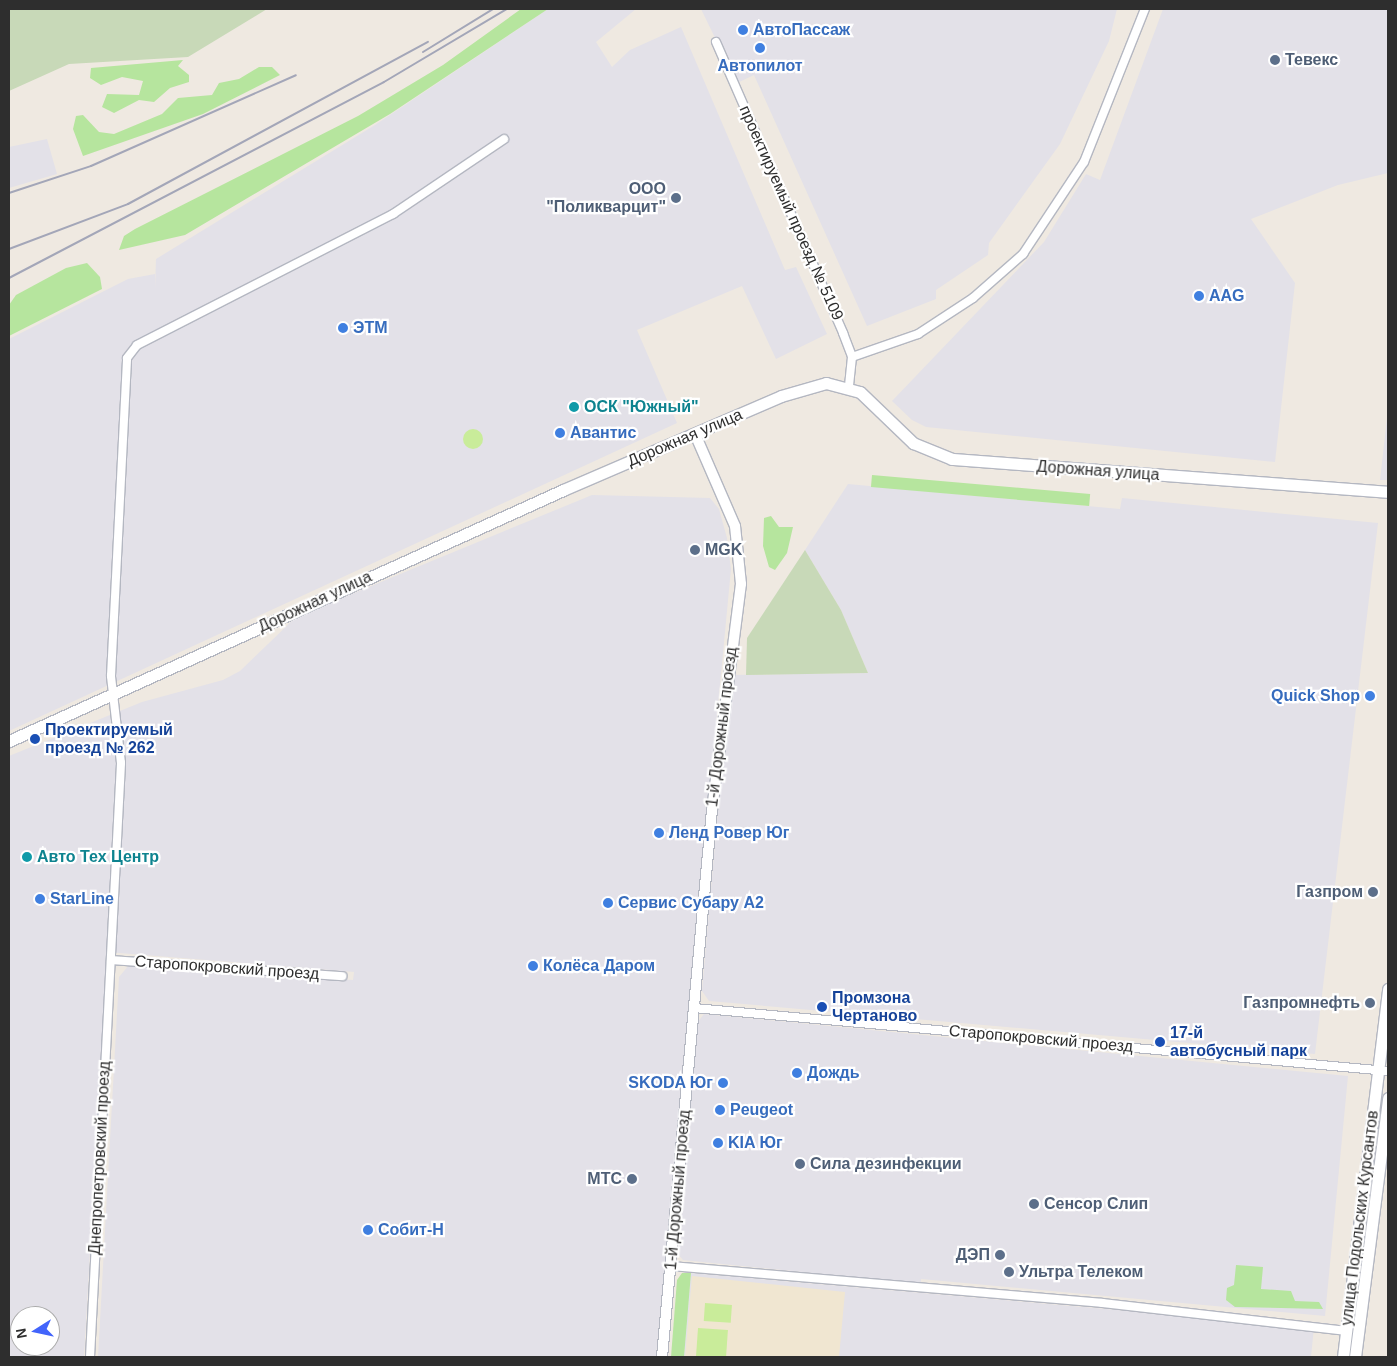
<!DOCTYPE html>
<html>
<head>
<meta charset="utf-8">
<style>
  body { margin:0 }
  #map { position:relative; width:1397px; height:1366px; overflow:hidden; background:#efe9e1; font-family:Helvetica,sans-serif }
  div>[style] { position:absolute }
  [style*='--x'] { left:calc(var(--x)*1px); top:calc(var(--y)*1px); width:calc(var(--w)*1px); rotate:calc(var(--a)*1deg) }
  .industrial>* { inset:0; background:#e3e1e8 }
  .education>* { inset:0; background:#f0e6d1 }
  .green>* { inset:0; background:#b6e59e; transform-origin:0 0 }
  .cemetery>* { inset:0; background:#c8d9b8 }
  .pitch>* { inset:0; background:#c9ec9a; transform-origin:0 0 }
  .round { border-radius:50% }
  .roads { filter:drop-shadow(1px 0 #b4b7c1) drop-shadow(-1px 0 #b4b7c1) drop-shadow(0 1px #b4b7c1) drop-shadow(0 -1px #b4b7c1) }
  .minor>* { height:8px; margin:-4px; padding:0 4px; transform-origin:4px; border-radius:4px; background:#fff }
  .tertiary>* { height:10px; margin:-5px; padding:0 5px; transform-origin:5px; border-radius:5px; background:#fff }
  .secondary>* { height:11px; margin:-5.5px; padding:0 5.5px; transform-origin:5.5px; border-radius:5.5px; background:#fff }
  .rail>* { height:2px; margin:-1px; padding:0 1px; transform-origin:1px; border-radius:1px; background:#a3a6b8 }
  .dots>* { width:14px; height:14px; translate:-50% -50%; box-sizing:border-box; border:2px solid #fff; border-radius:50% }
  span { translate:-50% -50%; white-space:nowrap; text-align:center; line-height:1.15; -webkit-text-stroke:4.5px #fff; paint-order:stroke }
  .shop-label { font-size:16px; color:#366cbe; font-weight:700 }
  .left { translate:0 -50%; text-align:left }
  .right { translate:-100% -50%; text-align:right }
  .service-label { font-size:16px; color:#4e5e75; font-weight:700 }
  .street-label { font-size:16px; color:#2e2e2e }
  .culture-label { font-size:16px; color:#0d838f; font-weight:700 }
  .transit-label { font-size:16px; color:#164399; font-weight:700 }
  .frame { position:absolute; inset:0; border:10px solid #2e2e2e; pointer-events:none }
  .north { position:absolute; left:10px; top:1306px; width:50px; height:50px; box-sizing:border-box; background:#fff; border:1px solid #ababab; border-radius:50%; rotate:260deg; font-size:14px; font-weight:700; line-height:20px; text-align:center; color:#2e2e2e }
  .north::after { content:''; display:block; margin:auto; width:18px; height:22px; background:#4264fb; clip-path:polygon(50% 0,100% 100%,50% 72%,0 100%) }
</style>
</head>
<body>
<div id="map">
  <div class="industrial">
    <div style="clip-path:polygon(548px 9px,636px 9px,596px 42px,612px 67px,630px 50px,681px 27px,785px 270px,796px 267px,827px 334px,776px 359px,742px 286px,637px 330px,677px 423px,9px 731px,9px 339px,128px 279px,155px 274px,155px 289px,156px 259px,375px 125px)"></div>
    <div style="clip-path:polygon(701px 9px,1117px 9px,1109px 41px,1060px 144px,989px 243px,988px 255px,936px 290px,936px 299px,867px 326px,754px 75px,737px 83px)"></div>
    <div style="clip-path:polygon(1163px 9px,1388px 9px,1388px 173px,1338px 185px,1251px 219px,1295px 283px,1275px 462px,926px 427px,912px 420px,892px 401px,1044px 242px,1086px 174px,1100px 180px)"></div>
    <div style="clip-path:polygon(47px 139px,57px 174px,9px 188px,9px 147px)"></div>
    <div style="clip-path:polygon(1388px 409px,1388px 480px,1380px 480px)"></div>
    <div style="clip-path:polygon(848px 484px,1120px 509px,1122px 498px,1378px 523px,1315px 1054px,709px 1001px,702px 991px,730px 675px,868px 673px,841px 610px,805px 550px)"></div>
    <div style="clip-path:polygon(evenodd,592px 495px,710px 498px,719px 509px,727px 538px,731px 569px,656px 1357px,98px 1357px,119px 977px,129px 965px,353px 980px,354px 972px,107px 952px,84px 1357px,9px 1357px,9px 756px,142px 702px,223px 680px,240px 671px,296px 617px,592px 495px,20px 1316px,50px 1316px,50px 1346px,20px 1346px,20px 1316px)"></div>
    <div style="clip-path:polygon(704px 1014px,1348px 1076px,1325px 1316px,921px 1279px,921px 1284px,683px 1260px,678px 1254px,697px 1023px)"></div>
    <div style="clip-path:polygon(691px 1273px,1314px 1327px,1311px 1357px,684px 1357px)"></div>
  </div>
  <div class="education">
    <div style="clip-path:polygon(692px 1276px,845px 1292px,839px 1357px,685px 1357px)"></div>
  </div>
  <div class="green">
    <div style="clip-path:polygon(521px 9px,548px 9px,390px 114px,185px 235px,119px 250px,124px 236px,135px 229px,358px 116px,443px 65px)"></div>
    <div style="clip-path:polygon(183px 60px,178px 66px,189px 75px,189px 82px,170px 88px,154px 102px,139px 100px,114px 113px,102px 107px,107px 94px,139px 95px,143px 81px,122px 77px,101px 85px,90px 78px,91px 68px)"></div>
    <div style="clip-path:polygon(259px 67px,272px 67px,280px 75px,203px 114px,83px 156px,73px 129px,76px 116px,83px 115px,99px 132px,114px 134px,162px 114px,178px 98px,212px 95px,219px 83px,239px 79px)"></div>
    <div style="clip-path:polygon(87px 263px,100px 277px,102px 289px,9px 336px,9px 305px,16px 295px,66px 268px)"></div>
    <div style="left:872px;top:475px;width:219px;height:12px;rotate:5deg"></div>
    <div style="clip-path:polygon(771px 516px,779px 527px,793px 527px,787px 553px,775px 570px,769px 567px,763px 546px,764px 518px)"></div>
    <div style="clip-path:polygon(1236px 1265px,1263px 1267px,1261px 1289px,1291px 1291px,1295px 1301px,1319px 1302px,1323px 1309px,1235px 1307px,1226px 1300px,1227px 1288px,1234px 1285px)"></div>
    <div style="clip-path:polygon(682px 1273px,691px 1273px,684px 1357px,671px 1357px,677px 1280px)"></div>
  </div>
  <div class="cemetery">
    <div style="clip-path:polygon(9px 9px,267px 9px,188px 57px,69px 64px,9px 91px)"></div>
    <div style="clip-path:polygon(805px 550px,841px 610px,868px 673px,746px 675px,747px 638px)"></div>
  </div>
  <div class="pitch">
    <div class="round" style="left:463px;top:429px;width:20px;height:20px"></div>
    <div style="left:705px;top:1303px;width:27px;height:18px;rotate:4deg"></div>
    <div style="left:698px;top:1328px;width:30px;height:29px;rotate:4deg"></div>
  </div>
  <div class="roads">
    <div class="minor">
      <div style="--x:716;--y:42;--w:318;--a:66.4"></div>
      <div style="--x:843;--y:333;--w:26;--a:69"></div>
      <div style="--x:852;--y:357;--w:29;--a:96"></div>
      <div style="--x:852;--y:357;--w:70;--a:-19.2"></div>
      <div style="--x:918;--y:334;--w:66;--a:-33.2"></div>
      <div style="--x:973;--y:298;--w:67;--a:-41.3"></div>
      <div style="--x:1023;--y:254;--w:110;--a:-56.5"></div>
      <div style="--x:1084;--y:162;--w:165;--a:-68.3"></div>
      <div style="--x:111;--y:960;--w:232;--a:4"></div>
      <div style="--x:694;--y:1008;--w:697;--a:5.19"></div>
      <div style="--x:672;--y:1266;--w:432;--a:4.9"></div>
      <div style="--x:1102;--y:1303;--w:247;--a:6.5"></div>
      <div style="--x:90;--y:1357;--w:595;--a:-87.01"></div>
      <div style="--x:121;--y:763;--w:88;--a:-96.6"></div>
      <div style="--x:111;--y:676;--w:318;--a:-87.1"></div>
      <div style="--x:127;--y:358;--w:16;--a:-52"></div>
      <div style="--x:137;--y:345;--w:288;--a:-27.1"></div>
      <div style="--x:393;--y:214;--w:134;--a:-34"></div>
    </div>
    <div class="tertiary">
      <div style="--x:662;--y:1357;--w:549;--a:-84.78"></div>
      <div style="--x:712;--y:810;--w:228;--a:-82.7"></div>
      <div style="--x:741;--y:584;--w:58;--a:-95.9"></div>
      <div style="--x:735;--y:526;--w:100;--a:-113.5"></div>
    </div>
    <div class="secondary">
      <div style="--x:9;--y:741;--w:608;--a:-24.37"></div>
      <div style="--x:563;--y:490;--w:237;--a:-23.3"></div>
      <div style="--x:781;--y:396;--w:47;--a:-16.1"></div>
      <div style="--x:826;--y:383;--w:35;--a:15"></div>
      <div style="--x:860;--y:392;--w:74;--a:43.9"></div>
      <div style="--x:913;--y:443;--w:42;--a:22.3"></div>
      <div style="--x:952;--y:459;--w:437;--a:4.3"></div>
      <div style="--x:1343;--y:1357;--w:371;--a:-83"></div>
      <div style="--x:1355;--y:1357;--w:261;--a:-82.7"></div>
    </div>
  </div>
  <div class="rail">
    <div style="--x:423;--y:52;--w:82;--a:-31.6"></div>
    <div style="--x:9;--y:193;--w:86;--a:-18.2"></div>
    <div style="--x:91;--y:166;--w:224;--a:-23.9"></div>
    <div style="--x:9;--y:249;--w:127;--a:-20.7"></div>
    <div style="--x:128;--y:204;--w:341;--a:-28.4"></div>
    <div style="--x:9;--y:278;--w:423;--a:-27.6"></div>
    <div style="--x:384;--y:82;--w:143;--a:-30.7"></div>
  </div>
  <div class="dots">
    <div style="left:743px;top:30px;background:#3f7fe0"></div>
    <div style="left:760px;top:48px;background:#3f7fe0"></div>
    <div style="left:1275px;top:60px;background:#5c6f8a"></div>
    <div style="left:676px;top:198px;background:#5c6f8a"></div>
    <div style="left:1199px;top:296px;background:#3f7fe0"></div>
    <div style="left:343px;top:328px;background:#3f7fe0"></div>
    <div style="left:574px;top:407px;background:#0f9aa8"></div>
    <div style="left:560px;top:433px;background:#3f7fe0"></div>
    <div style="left:695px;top:550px;background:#5c6f8a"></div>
    <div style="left:1370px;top:696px;background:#3f7fe0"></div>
    <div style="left:35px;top:739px;background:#1a4fb4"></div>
    <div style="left:659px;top:833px;background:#3f7fe0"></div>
    <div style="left:27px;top:857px;background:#0f9aa8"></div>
    <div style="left:1373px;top:892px;background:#5c6f8a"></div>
    <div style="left:40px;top:899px;background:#3f7fe0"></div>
    <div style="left:608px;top:903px;background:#3f7fe0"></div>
    <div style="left:533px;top:966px;background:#3f7fe0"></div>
    <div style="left:1370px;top:1003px;background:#5c6f8a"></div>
    <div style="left:822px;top:1007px;background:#1a4fb4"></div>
    <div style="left:1160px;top:1042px;background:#1a4fb4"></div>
    <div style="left:797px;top:1073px;background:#3f7fe0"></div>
    <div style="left:723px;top:1083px;background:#3f7fe0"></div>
    <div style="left:720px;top:1110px;background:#3f7fe0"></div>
    <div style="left:718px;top:1143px;background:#3f7fe0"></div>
    <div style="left:800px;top:1164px;background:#5c6f8a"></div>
    <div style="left:632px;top:1179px;background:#5c6f8a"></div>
    <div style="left:1034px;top:1204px;background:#5c6f8a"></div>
    <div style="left:368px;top:1230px;background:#3f7fe0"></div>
    <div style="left:1000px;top:1255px;background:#5c6f8a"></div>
    <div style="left:1009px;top:1272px;background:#5c6f8a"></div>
  </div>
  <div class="shop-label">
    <span class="left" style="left:753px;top:30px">АвтоПассаж</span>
    <span style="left:760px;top:66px">Автопилот</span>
    <span class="left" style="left:1209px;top:296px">AAG</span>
    <span class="left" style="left:353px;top:328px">ЭТМ</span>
    <span class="left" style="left:570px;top:433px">Авантис</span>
    <span class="right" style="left:1360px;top:696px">Quick Shop</span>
    <span class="left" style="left:669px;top:833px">Ленд Ровер Юг</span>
    <span class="left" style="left:50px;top:899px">StarLine</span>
    <span class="left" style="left:618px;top:903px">Сервис Субару А2</span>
    <span class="left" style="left:543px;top:966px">Колёса Даром</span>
    <span class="left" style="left:807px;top:1073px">Дождь</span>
    <span class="right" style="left:713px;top:1083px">SKODA Юг</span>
    <span class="left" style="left:730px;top:1110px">Peugeot</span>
    <span class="left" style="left:728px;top:1143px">KIA Юг</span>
    <span class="left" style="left:378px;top:1230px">Собит-Н</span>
  </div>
  <div class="service-label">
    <span class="left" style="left:1285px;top:60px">Тевекс</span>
    <span class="right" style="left:666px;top:198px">ООО<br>"Поликварцит"</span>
    <span class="left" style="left:705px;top:550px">MGK</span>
    <span class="right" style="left:1363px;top:892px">Газпром</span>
    <span class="right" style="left:1360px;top:1003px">Газпромнефть</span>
    <span class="left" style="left:810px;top:1164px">Сила дезинфекции</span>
    <span class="right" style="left:622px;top:1179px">МТС</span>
    <span class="left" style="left:1044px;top:1204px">Сенсор Слип</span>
    <span class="right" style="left:990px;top:1255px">ДЭП</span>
    <span class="left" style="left:1019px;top:1272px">Ультра Телеком</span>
  </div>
  <div class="street-label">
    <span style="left:791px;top:213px;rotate:66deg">проектируемый проезд № 5109</span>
    <span style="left:685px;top:438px;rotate:-23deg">Дорожная улица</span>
    <span style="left:1098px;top:471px;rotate:4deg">Дорожная улица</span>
    <span style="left:315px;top:602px;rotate:-25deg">Дорожная улица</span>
    <span style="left:722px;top:727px;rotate:-83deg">1-й Дорожный проезд</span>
    <span style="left:227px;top:968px;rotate:4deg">Старопокровский проезд</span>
    <span style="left:1041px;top:1039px;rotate:5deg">Старопокровский проезд</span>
    <span style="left:100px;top:1158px;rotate:-87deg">Днепропетровский проезд</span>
    <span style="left:678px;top:1190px;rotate:-85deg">1-й Дорожный проезд</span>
    <span style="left:1360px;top:1218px;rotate:-83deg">улица Подольских Курсантов</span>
  </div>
  <div class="culture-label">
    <span class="left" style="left:584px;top:407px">ОСК "Южный"</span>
    <span class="left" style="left:37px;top:857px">Авто Тех Центр</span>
  </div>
  <div class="transit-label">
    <span class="left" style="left:45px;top:739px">Проектируемый<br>проезд № 262</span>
    <span class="left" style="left:832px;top:1007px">Промзона<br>Чертаново</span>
    <span class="left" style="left:1170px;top:1042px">17-й<br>автобусный парк</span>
  </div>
  <div class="frame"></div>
  <div class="north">N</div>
</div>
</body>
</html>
